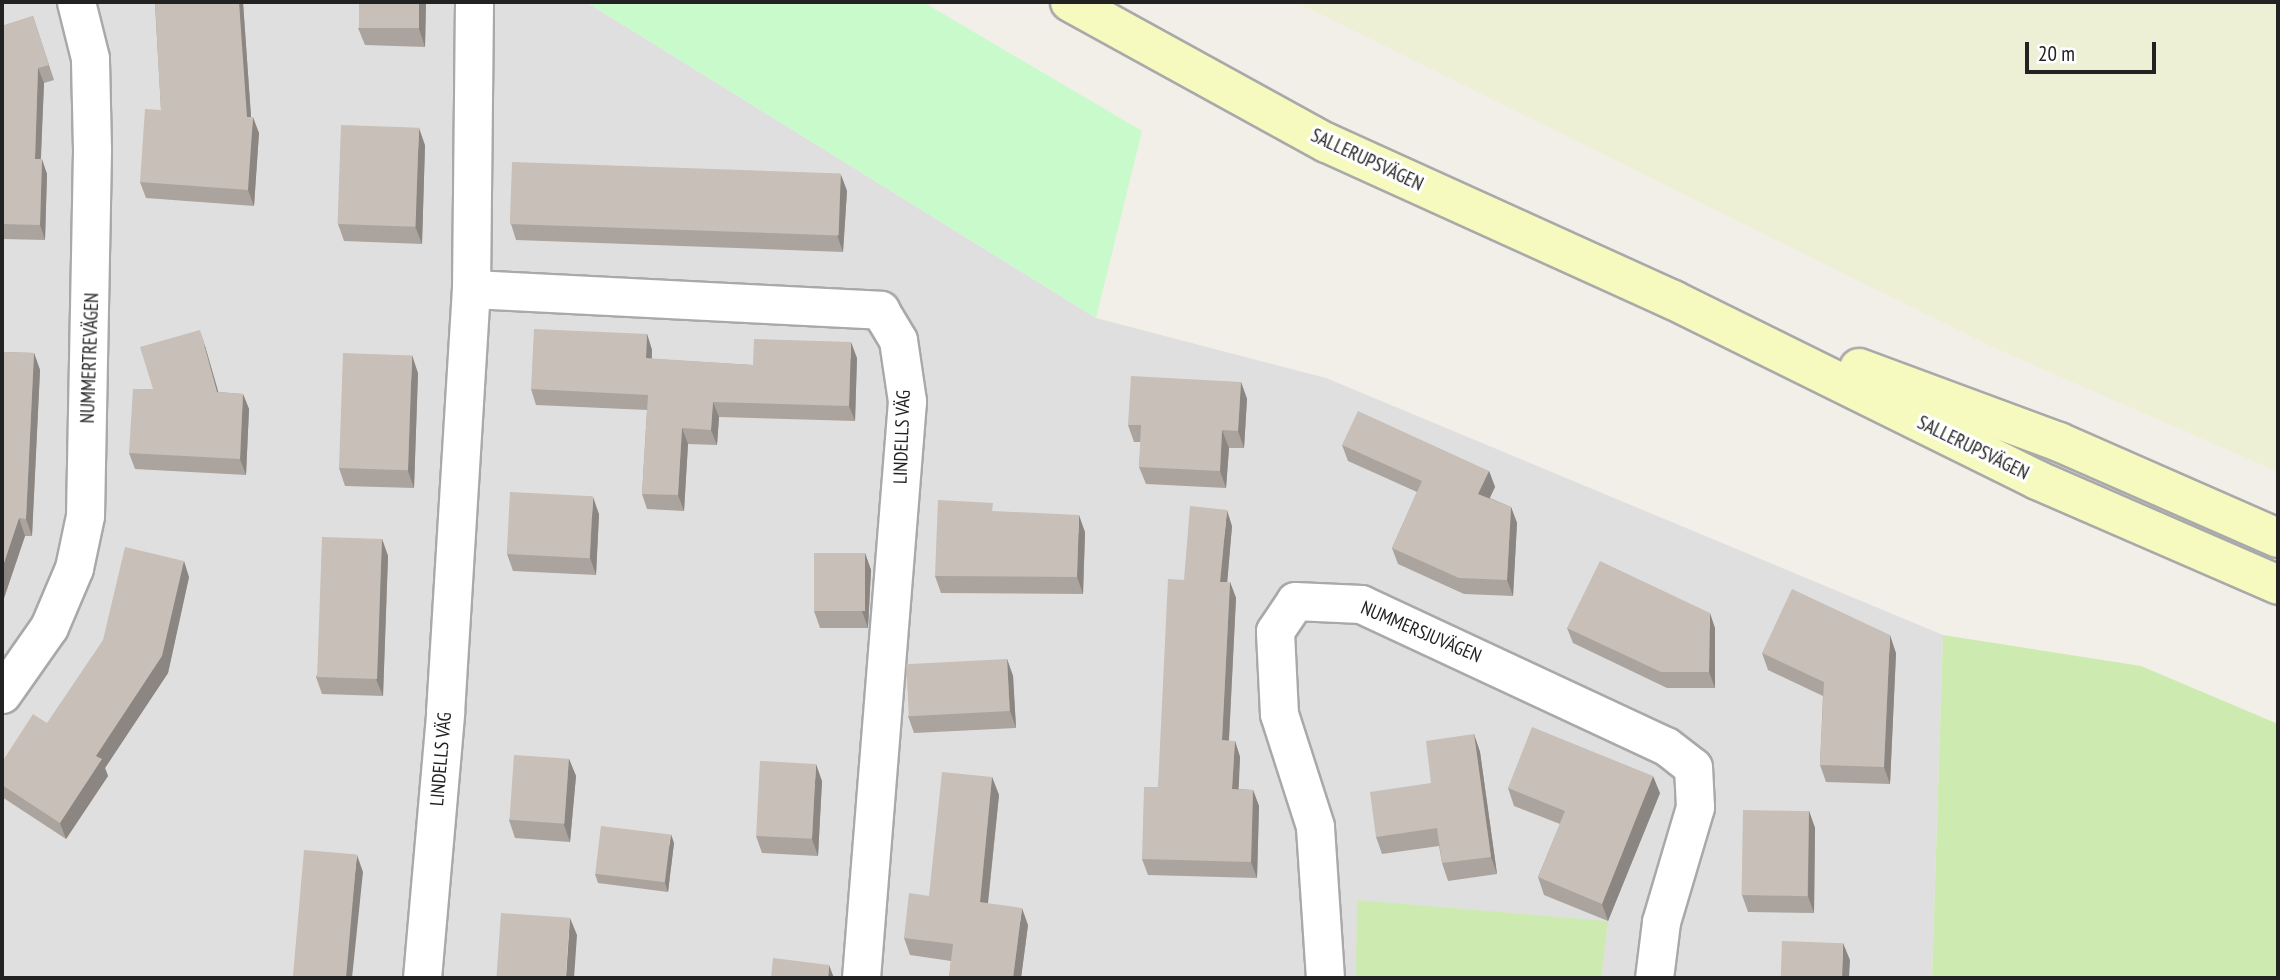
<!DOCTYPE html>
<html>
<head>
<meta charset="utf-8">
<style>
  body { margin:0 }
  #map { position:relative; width:2280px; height:980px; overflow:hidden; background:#f2efe9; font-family:"PT Sans Narrow",sans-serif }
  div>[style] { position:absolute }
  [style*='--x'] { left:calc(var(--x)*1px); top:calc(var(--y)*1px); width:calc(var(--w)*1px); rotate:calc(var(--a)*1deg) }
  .residential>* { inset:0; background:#e0dfdf }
  .farmland>* { inset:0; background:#eef0d5 }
  .grass>* { inset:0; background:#cdebb0 }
  .park>* { inset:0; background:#c8facc }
  .roads { filter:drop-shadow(2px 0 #a9a9a9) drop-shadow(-2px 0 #a9a9a9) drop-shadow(0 2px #a9a9a9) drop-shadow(0 -2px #a9a9a9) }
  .minor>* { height:37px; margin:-18.5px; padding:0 18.5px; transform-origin:18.5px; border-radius:18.5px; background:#fff }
  .secondary>* { height:38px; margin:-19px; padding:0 19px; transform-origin:19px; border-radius:19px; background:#f7fabf }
  .wall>* { inset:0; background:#aba49e }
  .shaded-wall>* { inset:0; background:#8b8681 }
  .building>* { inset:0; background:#c7bfb8; transform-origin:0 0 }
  span { translate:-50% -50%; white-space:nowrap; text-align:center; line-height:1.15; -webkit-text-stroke:6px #fff; paint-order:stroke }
  .street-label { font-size:19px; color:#222 }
  .frame { position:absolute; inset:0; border:4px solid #222; pointer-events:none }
  .scale { position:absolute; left:2025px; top:42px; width:131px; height:32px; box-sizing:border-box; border:4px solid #222; border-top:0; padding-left:9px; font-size:21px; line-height:24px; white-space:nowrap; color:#222; -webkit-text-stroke:5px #fff; paint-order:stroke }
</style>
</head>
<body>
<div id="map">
  <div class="residential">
    <div style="clip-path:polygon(2px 2px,586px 2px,1096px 318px,1326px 378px,1943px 635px,1932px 978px,2px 978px)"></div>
  </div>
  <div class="farmland">
    <div style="clip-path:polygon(1296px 2px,2278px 2px,2278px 472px,1990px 346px)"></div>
  </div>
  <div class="grass">
    <div style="clip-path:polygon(1943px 635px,2141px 666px,2278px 724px,2278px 978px,1932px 978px)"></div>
    <div style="clip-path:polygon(1357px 900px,1608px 921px,1601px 978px,1356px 978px)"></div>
  </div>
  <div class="park">
    <div style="clip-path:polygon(586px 2px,923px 2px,1142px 131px,1096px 318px)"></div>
  </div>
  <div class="roads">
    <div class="minor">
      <div style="--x:471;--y:289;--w:410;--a:2.9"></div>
      <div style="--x:880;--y:310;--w:35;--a:59"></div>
      <div style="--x:898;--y:340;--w:62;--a:81.6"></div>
      <div style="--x:907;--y:401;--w:579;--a:94.56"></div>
      <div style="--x:2;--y:694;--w:82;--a:-55"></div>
      <div style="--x:49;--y:627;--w:64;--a:-67"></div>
      <div style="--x:74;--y:568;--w:53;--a:-78.1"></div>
      <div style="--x:85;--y:516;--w:367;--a:-88.9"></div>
      <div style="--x:92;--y:149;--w:91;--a:-91.3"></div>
      <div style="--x:90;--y:58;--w:58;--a:-104"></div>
      <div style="--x:422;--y:978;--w:266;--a:-85"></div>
      <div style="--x:445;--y:713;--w:425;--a:-86.5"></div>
      <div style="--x:471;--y:289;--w:287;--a:-89.4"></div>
      <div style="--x:1325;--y:978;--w:152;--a:-93.8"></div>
      <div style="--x:1315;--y:826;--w:118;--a:-107.8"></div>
      <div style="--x:1279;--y:714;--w:83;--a:-92.8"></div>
      <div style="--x:1275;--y:631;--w:36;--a:-56"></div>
      <div style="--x:1295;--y:601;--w:66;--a:2.6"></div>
      <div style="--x:1361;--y:604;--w:336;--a:25"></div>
      <div style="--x:1666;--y:746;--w:34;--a:38"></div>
      <div style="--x:1693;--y:767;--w:40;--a:87.1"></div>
      <div style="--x:1695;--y:807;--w:120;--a:106.5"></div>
      <div style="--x:1661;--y:922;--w:56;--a:97.1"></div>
    </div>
    <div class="secondary">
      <div style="--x:1070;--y:2;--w:293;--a:28.8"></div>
      <div style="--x:1327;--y:143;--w:380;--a:24.4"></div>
      <div style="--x:1673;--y:300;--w:406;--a:26.3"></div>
      <div style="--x:2037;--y:480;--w:263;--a:23.5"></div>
      <div style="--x:1859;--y:368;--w:213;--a:20.3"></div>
      <div style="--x:2059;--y:442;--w:239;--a:23.7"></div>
    </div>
  </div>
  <div class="wall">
    <div style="clip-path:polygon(153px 2px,243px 2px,251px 117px,259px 133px,254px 206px,146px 198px,140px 182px,161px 110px,155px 4px)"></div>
    <div style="clip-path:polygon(426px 2px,425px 47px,365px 45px,358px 28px)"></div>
    <div style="clip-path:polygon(33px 16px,54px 80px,44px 83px,41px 159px,47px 174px,45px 240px,2px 239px,2px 26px)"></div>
    <div style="clip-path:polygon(425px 145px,422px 244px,344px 241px,338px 224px)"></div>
    <div style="clip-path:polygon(841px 175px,847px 191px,843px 252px,516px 240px,511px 224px)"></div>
    <div style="clip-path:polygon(647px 334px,652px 350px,652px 359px,753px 365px,857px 358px,855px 421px,719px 417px,717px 445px,688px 444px,684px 511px,647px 509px,642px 494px,647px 410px,536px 405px,531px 389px)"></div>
    <div style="clip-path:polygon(205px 346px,218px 392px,243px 394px,249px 409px,246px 475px,135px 469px,129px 453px,153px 389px)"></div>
    <div style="clip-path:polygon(2px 352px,34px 353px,40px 370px,32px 536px,25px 536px,2px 604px)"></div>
    <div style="clip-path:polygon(418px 373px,414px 488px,345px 486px,339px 468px)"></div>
    <div style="clip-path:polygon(1241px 382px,1247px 399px,1244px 448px,1229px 448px,1226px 488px,1146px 484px,1139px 467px,1141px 442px,1134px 442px,1128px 425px)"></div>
    <div style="clip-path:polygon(1342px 445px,1489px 471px,1495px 487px,1490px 498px,1511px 507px,1517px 523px,1513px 596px,1464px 594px,1398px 564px,1392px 548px,1417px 492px,1348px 461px)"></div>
    <div style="clip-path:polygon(599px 514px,596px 575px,513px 571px,507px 554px)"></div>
    <div style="clip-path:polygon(1232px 526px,1227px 582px,1230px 582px,1236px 598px,1229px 741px,1235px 741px,1240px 757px,1238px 789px,1253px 790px,1259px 806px,1257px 878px,1148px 875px,1142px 859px,1158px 787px,1184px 580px)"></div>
    <div style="clip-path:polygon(1085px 532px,1083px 594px,941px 593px,935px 576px)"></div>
    <div style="clip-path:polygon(382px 539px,388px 556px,383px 696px,322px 694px,316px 677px)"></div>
    <div style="clip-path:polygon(865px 553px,871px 570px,868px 628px,820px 628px,814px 611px)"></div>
    <div style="clip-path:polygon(189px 577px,168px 673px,105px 768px,108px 776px,66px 839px,2px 797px,2px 762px,47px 723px)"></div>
    <div style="clip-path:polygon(1567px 628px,1715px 628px,1715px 688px,1667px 688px,1573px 643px)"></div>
    <div style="clip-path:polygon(1762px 653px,1896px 653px,1890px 784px,1826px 782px,1820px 765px,1823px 696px,1768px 670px)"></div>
    <div style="clip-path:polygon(1007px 659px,1013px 676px,1016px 728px,914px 733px,908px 716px)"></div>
    <div style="clip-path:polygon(1474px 734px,1480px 752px,1497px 874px,1448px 881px,1442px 863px,1439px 846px,1382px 854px,1376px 837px,1431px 783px)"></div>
    <div style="clip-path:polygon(569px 759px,576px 776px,570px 842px,515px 838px,509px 820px)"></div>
    <div style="clip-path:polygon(992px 777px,999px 795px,988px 904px,1028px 925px,1021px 978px,949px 978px,951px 961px,910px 955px,904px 938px,929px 896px)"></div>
    <div style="clip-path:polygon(822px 781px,818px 856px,762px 853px,756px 836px)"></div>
    <div style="clip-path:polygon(1508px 788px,1660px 793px,1608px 921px,1544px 895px,1538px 877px,1560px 824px,1514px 806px)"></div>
    <div style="clip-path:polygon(1809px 811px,1815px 828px,1814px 913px,1748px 912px,1742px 895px)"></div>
    <div style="clip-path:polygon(674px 843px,668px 892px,598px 883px,595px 874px)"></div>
  </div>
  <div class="shaded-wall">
    <div style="clip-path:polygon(239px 2px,243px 2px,252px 131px,253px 117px,259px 133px,254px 206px,248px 190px)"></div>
    <div style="clip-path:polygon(419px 2px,426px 2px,425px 47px,419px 29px)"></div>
    <div style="clip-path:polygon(38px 68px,44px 83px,40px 174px,35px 159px)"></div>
    <div style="clip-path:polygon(419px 128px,425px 145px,422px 244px,415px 226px)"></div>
    <div style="clip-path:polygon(42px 159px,47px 174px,45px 240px,40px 225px)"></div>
    <div style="clip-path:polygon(841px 175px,847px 191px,843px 252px,837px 235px)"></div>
    <div style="clip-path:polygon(200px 330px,205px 346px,223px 408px,217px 392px)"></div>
    <div style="clip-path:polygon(647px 334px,652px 350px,651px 374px,646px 358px)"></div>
    <div style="clip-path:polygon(851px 342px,857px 358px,855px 421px,849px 406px)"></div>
    <div style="clip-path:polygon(34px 353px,40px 370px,32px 536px,26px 519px)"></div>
    <div style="clip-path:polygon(412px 355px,418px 373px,414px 488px,408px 471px)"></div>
    <div style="clip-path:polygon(1241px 382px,1247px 399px,1244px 448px,1238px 431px)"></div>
    <div style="clip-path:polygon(243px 394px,249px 409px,246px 475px,240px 459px)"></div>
    <div style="clip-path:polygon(713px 402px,719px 417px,717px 445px,711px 430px)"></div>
    <div style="clip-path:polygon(682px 428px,688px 444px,684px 511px,678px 495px)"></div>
    <div style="clip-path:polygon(1222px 430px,1229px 448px,1226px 488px,1220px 471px)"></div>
    <div style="clip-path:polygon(1489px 471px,1495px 487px,1484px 509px,1478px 494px)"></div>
    <div style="clip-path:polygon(593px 497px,599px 514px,596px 575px,590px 558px)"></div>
    <div style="clip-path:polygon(1511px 507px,1517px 523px,1513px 596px,1507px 580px)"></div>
    <div style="clip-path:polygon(1227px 510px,1232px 526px,1226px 597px,1220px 582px)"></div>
    <div style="clip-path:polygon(1079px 515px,1085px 532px,1083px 594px,1077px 577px)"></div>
    <div style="clip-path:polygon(19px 518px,25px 536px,2px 604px,2px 569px)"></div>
    <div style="clip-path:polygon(382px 539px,388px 556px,383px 696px,376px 679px)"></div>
    <div style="clip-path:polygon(865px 553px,871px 570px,868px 628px,862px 611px)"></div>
    <div style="clip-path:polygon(184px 561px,189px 577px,168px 673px,105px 768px,108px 776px,66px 839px,60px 823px)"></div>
    <div style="clip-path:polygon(1230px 582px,1236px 598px,1228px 756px,1222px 740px)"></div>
    <div style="clip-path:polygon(1710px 613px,1715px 628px,1715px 688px,1709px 672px)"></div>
    <div style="clip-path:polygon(1890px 635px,1896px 653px,1890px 784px,1884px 767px)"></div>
    <div style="clip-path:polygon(1007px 659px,1013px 676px,1016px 728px,1010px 711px)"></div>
    <div style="clip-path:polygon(1474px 734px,1480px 752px,1497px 874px,1491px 857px)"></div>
    <div style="clip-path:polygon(1235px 741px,1240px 757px,1238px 805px,1232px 789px)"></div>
    <div style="clip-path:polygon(569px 759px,576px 776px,570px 842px,564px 825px)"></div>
    <div style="clip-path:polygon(816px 764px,822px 781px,818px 856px,812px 839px)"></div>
    <div style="clip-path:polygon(1653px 776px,1660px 793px,1608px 921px,1602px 904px)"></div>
    <div style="clip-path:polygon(992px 777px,999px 795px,986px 920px,980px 902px)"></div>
    <div style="clip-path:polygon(1253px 790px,1259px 806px,1257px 878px,1251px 862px)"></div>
    <div style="clip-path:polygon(1809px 811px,1815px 828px,1814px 913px,1808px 896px)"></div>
    <div style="clip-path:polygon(671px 834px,674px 843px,668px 892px,665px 883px)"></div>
    <div style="clip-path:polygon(357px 855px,363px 872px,352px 978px,344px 978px)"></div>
    <div style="clip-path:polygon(1022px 908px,1028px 925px,1021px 978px,1013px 978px)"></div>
    <div style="clip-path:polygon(570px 918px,577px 935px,574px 978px,566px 978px)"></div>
    <div style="clip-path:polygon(1843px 943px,1850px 960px,1849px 978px,1842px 978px)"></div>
    <div style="clip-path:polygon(829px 965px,834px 978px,828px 978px)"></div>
  </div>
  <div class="building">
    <div style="clip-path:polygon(155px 2px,239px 2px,247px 117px,253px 117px,248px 190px,140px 182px,145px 109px,161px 110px)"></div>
    <div style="left:359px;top:2px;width:60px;height:26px"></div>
    <div style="clip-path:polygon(33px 16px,49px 65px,38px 68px,35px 159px,42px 159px,40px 225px,2px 224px,2px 26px)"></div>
    <div style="left:341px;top:125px;width:78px;height:99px;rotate:2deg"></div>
    <div style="left:512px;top:162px;width:329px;height:62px;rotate:2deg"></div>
    <div style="clip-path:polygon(534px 329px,647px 334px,646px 358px,753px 365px,754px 339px,851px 342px,849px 406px,713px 402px,711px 430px,682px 428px,678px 495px,642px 494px,648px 395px,531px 389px)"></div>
    <div style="clip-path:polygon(200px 330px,217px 392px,243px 394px,240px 459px,129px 453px,133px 389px,153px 389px,140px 347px)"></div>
    <div style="clip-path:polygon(2px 352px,34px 353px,26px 519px,19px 518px,2px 569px)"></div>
    <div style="left:343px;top:353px;width:69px;height:115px;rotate:2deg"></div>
    <div style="clip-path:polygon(1131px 376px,1241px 382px,1238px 431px,1222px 430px,1220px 471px,1139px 467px,1141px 425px,1128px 425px)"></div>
    <div style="clip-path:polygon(1358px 411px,1489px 471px,1478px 494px,1511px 507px,1507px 580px,1459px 578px,1392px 548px,1422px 481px,1342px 445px)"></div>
    <div style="left:510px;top:492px;width:83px;height:62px;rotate:3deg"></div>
    <div style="clip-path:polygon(938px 500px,993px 503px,992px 511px,1079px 515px,1077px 577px,935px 576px)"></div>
    <div style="clip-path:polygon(1190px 506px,1227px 510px,1220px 582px,1230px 582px,1222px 740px,1235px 741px,1232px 789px,1253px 790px,1251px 862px,1142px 859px,1144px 787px,1158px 787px,1168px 579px,1184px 580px)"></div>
    <div style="left:322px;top:537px;width:60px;height:140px;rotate:2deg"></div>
    <div style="clip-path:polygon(125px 547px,184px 561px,162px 656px,96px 756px,102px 759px,60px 823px,2px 785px,2px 762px,33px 714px,47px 723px,103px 640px)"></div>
    <div style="left:814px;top:553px;width:51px;height:58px"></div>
    <div style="clip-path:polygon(1600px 561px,1710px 613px,1709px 672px,1661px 672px,1567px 628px)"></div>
    <div style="clip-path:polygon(1792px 589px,1890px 635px,1884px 767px,1820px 765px,1824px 682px,1762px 653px)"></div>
    <div style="left:1007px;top:659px;width:52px;height:101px;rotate:87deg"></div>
    <div style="clip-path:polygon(1532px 727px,1653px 776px,1602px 904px,1538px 877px,1565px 811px,1508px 788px)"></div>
    <div style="clip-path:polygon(1474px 734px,1491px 857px,1442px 863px,1437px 828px,1376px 837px,1370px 792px,1431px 783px,1426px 741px)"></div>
    <div style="left:514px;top:755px;width:55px;height:65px;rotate:4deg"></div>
    <div style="left:760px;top:761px;width:56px;height:75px;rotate:3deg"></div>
    <div style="clip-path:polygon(942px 772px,992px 777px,980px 902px,1022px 908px,1013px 978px,949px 978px,953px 944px,904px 938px,909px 893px,929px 896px)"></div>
    <div style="left:1743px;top:810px;width:66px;height:85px;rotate:1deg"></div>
    <div style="left:601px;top:826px;width:70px;height:48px;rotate:7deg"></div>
    <div style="left:304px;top:850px;width:53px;height:129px;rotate:5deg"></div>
    <div style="left:501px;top:913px;width:69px;height:65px;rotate:4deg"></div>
    <div style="left:1782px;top:941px;width:61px;height:37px;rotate:2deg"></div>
    <div style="clip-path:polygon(773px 958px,829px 965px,828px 978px,771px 978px)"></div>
  </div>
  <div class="street-label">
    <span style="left:1367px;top:160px;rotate:25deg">SALLERUPSVÄGEN</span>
    <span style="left:90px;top:358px;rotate:-88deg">NUMMERTREVÄGEN</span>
    <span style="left:902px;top:437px;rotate:-88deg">LINDELLS VÄG</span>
    <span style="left:1973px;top:448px;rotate:26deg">SALLERUPSVÄGEN</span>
    <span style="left:1421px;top:632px;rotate:23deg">NUMMERSJUVÄGEN</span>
    <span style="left:441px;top:759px;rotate:-85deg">LINDELLS VÄG</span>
  </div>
  <div class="frame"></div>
  <div class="scale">20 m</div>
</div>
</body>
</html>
